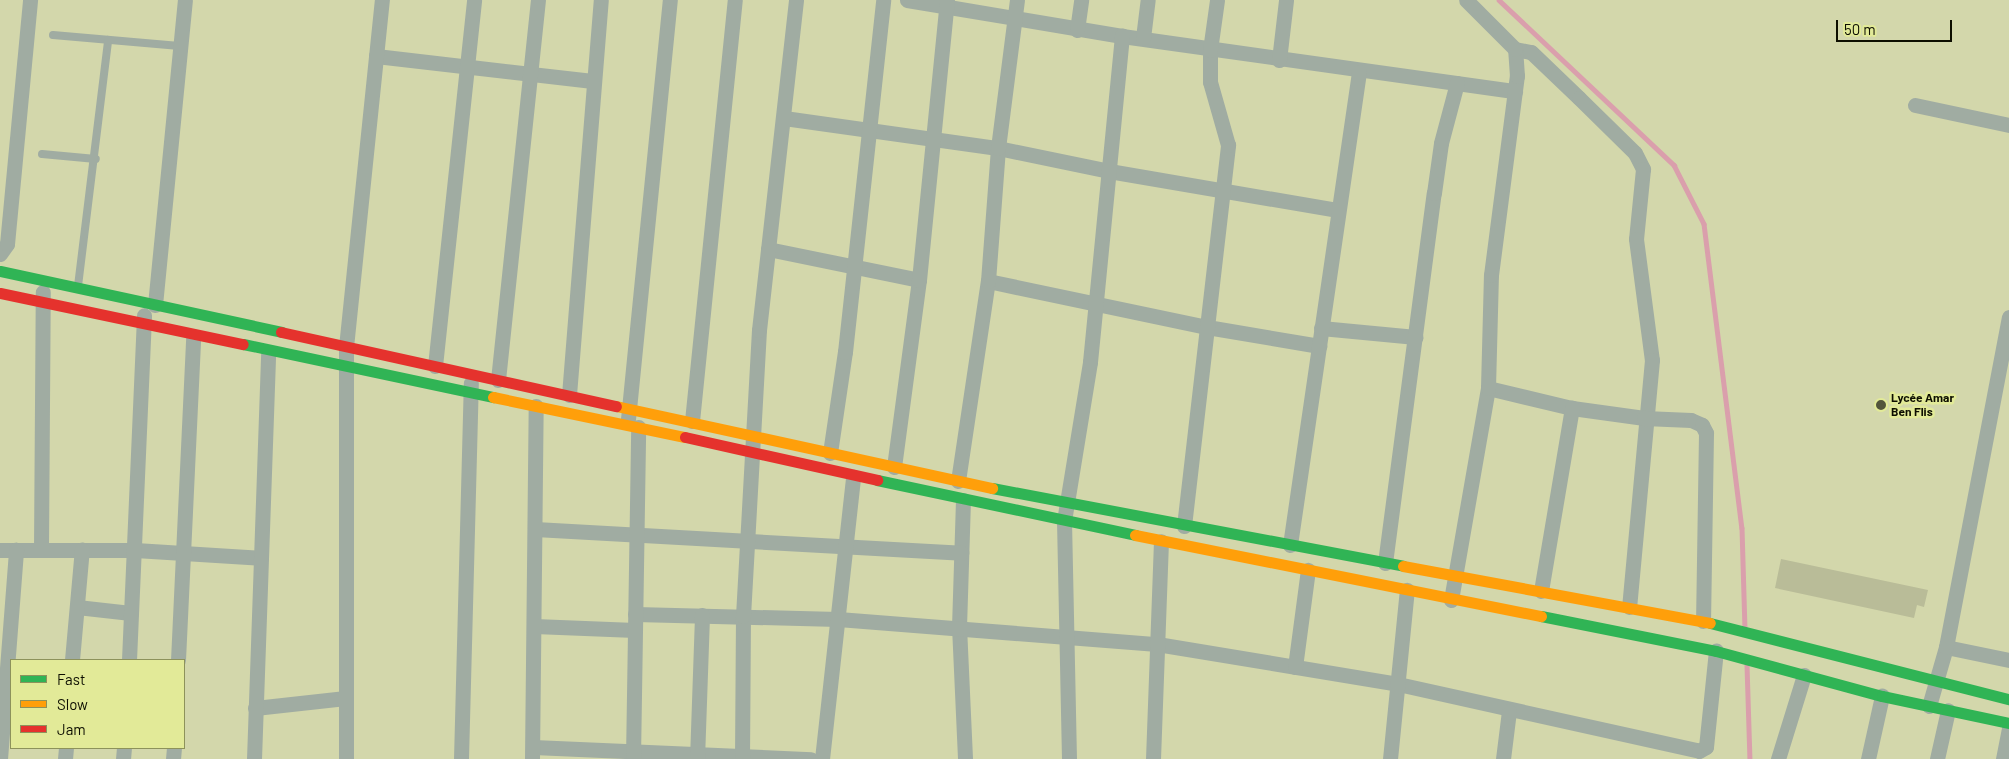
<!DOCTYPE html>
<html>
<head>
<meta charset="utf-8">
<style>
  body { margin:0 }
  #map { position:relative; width:2009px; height:759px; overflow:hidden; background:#d3d7ab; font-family:Barlow,sans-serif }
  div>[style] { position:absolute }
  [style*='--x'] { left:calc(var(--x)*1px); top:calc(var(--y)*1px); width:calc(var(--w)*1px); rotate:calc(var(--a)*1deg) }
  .stream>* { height:4.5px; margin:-2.25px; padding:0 2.25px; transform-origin:2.25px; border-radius:2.25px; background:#da9fac }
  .building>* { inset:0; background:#b9bc98 }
  .lane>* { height:8px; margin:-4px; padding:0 4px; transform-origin:4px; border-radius:4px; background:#a0aca2 }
  .street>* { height:15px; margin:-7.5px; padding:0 7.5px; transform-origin:7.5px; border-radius:7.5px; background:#a0aca2 }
  .fast>* { height:11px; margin:-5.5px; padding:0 5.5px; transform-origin:5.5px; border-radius:5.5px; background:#30b455 }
  .slow>* { height:11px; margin:-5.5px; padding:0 5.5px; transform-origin:5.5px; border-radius:5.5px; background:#ff9f0a }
  .jam>* { height:11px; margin:-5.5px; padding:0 5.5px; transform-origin:5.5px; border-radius:5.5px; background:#e5322d }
  .dots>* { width:14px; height:14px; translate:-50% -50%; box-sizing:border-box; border:2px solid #e2ea98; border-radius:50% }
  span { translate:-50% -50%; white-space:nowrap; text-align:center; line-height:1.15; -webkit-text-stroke:5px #e2ea98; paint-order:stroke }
  .poi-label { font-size:12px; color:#0d0e00; font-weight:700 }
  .left { translate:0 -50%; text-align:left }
  .legend { position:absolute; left:10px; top:659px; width:175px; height:90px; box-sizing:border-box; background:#e2ea98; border:1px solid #8d925b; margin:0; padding:6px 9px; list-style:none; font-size:15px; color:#0d0e00 }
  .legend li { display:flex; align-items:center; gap:10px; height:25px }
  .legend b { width:25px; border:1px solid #8d925b }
  .scale { position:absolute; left:1836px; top:20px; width:116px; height:22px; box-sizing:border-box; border:2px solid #0d0e00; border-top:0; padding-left:6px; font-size:15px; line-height:18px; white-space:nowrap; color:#0d0e00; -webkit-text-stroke:4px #e2ea98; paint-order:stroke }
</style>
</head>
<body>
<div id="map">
  <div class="stream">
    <div style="--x:1499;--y:0;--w:241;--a:43.3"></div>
    <div style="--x:1674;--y:165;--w:66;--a:63"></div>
    <div style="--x:1704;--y:224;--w:306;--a:82.9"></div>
    <div style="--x:1742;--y:528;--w:100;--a:88.3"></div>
    <div style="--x:1747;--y:665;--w:94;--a:88.2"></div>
  </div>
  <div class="building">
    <div style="clip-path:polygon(1781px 559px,1928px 590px,1924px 607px,1917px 605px,1914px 618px,1775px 588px)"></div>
  </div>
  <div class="lane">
    <div style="--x:53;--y:35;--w:127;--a:5"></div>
    <div style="--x:42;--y:154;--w:54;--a:5.3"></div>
    <div style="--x:78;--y:286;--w:248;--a:-83"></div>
  </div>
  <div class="street">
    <div style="--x:907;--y:0;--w:218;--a:9.5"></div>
    <div style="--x:1122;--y:36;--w:397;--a:8"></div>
    <div style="--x:1077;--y:30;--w:30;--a:-82"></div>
    <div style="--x:1143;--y:38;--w:38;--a:-83"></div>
    <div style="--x:1515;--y:49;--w:16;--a:11"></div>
    <div style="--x:1531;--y:52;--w:66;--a:43.8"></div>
    <div style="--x:1579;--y:98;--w:78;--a:44.5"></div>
    <div style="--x:1635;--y:153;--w:18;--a:63"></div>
    <div style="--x:1643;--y:169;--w:70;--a:95.7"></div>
    <div style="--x:1636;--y:239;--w:122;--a:82.5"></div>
    <div style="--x:1652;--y:360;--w:248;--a:95.3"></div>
    <div style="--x:376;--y:56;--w:218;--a:6.6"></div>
    <div style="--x:1279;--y:60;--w:60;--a:-83.3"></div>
    <div style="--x:1915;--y:105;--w:96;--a:12"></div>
    <div style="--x:784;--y:118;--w:216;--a:8"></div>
    <div style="--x:998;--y:148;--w:113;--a:11.7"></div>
    <div style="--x:1109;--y:171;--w:231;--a:9.7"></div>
    <div style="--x:768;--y:249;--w:154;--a:11.6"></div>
    <div style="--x:0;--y:254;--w:12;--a:-55"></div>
    <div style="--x:7;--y:244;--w:245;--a:-84.6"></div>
    <div style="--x:988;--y:281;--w:224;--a:11.9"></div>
    <div style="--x:1207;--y:327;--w:114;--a:9.6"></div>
    <div style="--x:155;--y:305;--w:306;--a:-84.4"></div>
    <div style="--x:1321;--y:328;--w:95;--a:5.4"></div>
    <div style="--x:435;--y:366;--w:368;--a:-83.9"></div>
    <div style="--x:498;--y:380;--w:382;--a:-84"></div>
    <div style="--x:1488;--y:388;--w:86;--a:13.4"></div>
    <div style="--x:1572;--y:408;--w:73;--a:7.9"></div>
    <div style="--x:1644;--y:418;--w:47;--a:2.4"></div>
    <div style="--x:1691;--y:420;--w:12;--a:24"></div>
    <div style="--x:1702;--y:425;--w:9;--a:63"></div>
    <div style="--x:1706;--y:433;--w:188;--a:90.9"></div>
    <div style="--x:569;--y:395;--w:396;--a:-85.4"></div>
    <div style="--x:628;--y:419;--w:421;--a:-84.3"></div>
    <div style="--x:692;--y:421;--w:423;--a:-84.2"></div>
    <div style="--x:830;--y:453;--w:102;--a:-81.6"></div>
    <div style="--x:845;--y:352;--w:354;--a:-83.8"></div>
    <div style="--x:894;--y:467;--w:189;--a:-82.4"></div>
    <div style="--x:919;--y:280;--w:281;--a:-84.3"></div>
    <div style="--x:958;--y:481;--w:202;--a:-81.5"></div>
    <div style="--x:988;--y:281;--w:133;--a:-85.7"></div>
    <div style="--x:998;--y:148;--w:149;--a:-82.7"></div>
    <div style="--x:963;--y:500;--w:126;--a:91.8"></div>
    <div style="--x:959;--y:626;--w:133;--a:87.4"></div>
    <div style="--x:1184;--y:526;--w:384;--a:-83.4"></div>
    <div style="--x:1228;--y:145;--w:66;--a:-105.9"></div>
    <div style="--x:1210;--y:82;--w:32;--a:-90"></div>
    <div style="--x:1210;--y:50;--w:50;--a:-82"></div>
    <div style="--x:535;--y:529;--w:427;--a:3.2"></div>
    <div style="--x:1290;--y:545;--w:478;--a:-81.7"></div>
    <div style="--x:41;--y:548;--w:256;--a:-89.6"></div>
    <div style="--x:0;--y:550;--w:135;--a:0"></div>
    <div style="--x:135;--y:550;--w:126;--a:3.6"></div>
    <div style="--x:1385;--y:563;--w:373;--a:-82.5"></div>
    <div style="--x:1434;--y:193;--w:50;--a:-82"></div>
    <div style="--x:1441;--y:143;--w:62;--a:-75.1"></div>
    <div style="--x:1541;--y:591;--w:186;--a:-80.4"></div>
    <div style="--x:1451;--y:600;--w:215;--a:-80.1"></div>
    <div style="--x:1488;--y:388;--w:113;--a:-88.5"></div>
    <div style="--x:1491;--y:275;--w:201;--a:-82.6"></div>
    <div style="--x:1517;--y:76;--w:27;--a:-94"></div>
    <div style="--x:1515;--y:49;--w:69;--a:-135"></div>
    <div style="--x:77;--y:607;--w:54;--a:6.3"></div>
    <div style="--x:635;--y:614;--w:203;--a:1.4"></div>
    <div style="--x:838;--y:619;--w:320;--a:4.5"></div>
    <div style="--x:1157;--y:644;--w:244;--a:9.4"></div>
    <div style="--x:1398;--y:684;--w:308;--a:12.5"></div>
    <div style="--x:1699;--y:751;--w:8;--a:-30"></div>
    <div style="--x:1706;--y:747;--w:97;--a:-84.1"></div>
    <div style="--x:534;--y:626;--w:101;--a:2.3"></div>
    <div style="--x:1946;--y:647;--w:64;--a:11.7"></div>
    <div style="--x:72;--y:660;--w:111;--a:-84.9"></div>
    <div style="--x:129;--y:660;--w:345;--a:-87.5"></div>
    <div style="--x:178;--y:660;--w:324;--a:-87.3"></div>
    <div style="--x:1295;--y:667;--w:98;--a:-82.4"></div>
    <div style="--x:1929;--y:706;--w:61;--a:-73.9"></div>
    <div style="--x:1946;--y:647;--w:336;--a:-79.2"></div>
    <div style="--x:255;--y:708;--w:91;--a:-6.3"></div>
    <div style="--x:533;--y:747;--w:278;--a:2.5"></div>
    <div style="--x:0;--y:759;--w:210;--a:-85.6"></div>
    <div style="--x:65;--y:759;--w:11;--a:-85"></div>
    <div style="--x:123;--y:759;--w:11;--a:-85"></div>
    <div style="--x:173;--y:759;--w:11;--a:-85"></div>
    <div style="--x:254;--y:759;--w:407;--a:-88"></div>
    <div style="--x:346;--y:759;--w:412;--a:-90"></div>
    <div style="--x:346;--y:347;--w:349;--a:-84.1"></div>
    <div style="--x:461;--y:759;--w:376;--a:-88.5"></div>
    <div style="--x:532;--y:759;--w:353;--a:-89.4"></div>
    <div style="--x:633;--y:759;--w:332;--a:-89.1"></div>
    <div style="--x:697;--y:759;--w:144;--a:-88"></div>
    <div style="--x:742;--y:759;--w:143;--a:-89.6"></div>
    <div style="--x:743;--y:616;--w:286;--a:-86.8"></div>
    <div style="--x:759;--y:330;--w:332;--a:-83.6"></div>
    <div style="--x:822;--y:759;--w:284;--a:-83.7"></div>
    <div style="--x:1069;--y:759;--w:238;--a:-91.2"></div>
    <div style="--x:1064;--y:521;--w:161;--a:-80.7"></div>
    <div style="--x:1090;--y:362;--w:328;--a:-84.4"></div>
    <div style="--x:1153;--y:759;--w:218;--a:-87.9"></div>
    <div style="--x:1390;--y:759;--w:170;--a:-84.3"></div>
    <div style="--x:1503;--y:759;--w:48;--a:-82.9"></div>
    <div style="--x:1778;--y:759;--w:88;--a:-72.8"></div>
    <div style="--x:1868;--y:759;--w:65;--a:-77.5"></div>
    <div style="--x:1937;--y:759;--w:50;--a:-77.3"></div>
    <div style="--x:2003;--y:759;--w:32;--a:-79"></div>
  </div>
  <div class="fast">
    <div style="--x:0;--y:271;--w:288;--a:12.2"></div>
    <div style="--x:243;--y:344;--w:256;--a:12"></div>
    <div style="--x:877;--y:480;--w:264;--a:12"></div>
    <div style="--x:992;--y:488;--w:418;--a:10.7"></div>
    <div style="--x:1541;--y:616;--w:178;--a:11.3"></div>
    <div style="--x:1716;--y:651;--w:172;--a:15.2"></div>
    <div style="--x:1882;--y:696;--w:130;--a:12"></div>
    <div style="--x:1710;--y:623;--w:309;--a:14.3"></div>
  </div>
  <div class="slow">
    <div style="--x:493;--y:397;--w:196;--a:11.8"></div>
    <div style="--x:616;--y:406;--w:385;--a:12.3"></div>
    <div style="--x:1135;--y:535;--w:414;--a:11.3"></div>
    <div style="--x:1403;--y:566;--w:312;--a:10.5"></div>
  </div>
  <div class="jam">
    <div style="--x:0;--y:293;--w:248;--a:11.9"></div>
    <div style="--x:281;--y:332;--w:343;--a:12.5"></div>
    <div style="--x:685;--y:437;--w:197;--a:12.6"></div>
  </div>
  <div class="dots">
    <div style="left:1881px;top:405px;background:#52543c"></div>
  </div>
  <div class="poi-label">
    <span class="left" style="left:1891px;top:405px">Lycée Amar<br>Ben Flis</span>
  </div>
  <ul class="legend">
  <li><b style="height:6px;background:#30b455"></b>Fast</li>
  <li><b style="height:6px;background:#ff9f0a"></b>Slow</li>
  <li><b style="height:6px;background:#e5322d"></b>Jam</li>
  </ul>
  <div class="scale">50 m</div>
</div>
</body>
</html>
